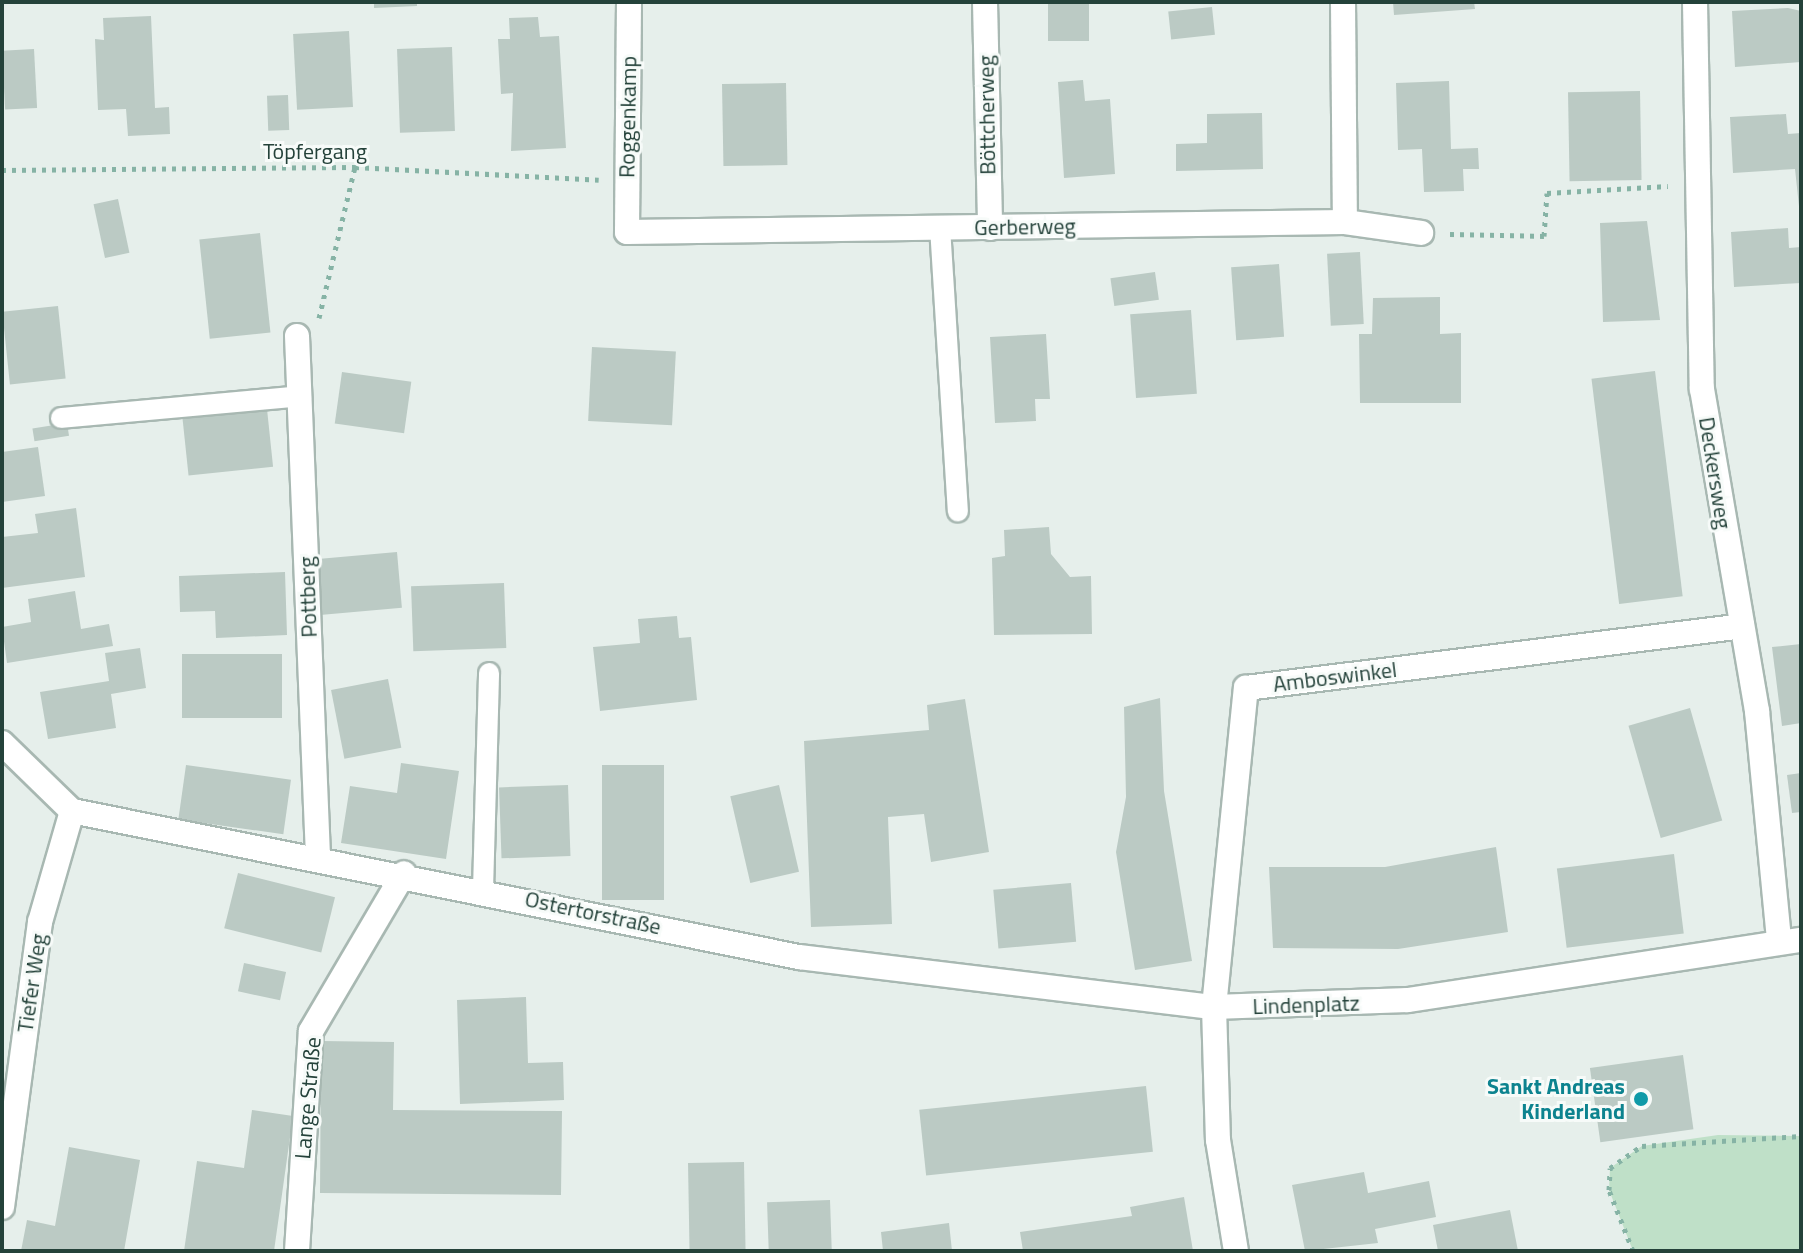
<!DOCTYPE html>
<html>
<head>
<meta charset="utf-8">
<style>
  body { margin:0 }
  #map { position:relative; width:1803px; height:1253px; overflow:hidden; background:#e6efeb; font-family:"Titillium Web",sans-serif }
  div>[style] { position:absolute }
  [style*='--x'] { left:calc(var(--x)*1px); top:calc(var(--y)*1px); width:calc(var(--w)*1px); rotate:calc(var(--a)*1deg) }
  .green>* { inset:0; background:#bfe0c8 }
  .building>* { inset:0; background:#bbcac4; transform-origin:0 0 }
  .path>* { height:5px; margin-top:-2.5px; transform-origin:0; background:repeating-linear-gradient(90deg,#86b3a5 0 4px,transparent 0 10px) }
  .roads { filter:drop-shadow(2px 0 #a8b8b2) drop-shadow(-2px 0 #a8b8b2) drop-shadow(0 2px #a8b8b2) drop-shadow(0 -2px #a8b8b2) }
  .service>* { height:20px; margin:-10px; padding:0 10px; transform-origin:10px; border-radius:10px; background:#fff }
  .minor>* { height:24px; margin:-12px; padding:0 12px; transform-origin:12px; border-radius:12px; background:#fff }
  .tertiary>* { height:24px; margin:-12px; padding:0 12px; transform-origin:12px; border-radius:12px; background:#fff }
  .dots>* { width:22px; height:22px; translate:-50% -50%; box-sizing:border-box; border:4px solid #f7fbf9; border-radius:50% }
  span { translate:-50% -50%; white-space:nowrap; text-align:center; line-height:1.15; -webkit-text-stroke:6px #f7fbf9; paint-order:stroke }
  .street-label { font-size:22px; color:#24423a }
  .culture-label { font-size:22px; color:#0d838f; font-weight:700 }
  .right { translate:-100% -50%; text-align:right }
  .frame { position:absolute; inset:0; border:4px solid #24423a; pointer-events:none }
</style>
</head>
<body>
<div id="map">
  <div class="green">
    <div style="clip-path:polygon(1718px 1135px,1801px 1136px,1801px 1251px,1633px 1251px,1609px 1190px,1610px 1168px,1642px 1146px)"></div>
  </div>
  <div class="building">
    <div style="clip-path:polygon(374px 2px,417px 2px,417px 6px,374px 8px)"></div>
    <div style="left:1048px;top:2px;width:41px;height:39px"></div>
    <div style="clip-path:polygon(1393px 2px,1474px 2px,1475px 9px,1394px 15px)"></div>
    <div style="left:1212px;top:7px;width:28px;height:44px;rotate:84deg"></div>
    <div style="clip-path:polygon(1788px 8px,1801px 11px,1801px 62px,1735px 67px,1732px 11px)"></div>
    <div style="clip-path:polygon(151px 16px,155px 108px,169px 107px,170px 134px,128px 136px,126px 109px,98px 110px,95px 39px,104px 40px,103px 18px)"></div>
    <div style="clip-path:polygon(538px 17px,540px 37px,559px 36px,566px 148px,511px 151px,513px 93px,501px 94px,498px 39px,510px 39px,509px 18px)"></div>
    <div style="left:349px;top:31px;width:76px;height:56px;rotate:87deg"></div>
    <div style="left:452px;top:47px;width:84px;height:55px;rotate:88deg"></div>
    <div style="left:34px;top:49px;width:59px;height:32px;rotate:87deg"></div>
    <div style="clip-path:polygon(1083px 80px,1085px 101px,1110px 99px,1115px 174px,1064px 178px,1058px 82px)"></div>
    <div style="clip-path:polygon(1449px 81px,1451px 149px,1478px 148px,1479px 169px,1463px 169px,1464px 191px,1424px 192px,1422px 149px,1398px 150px,1396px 83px)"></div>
    <div style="left:786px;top:83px;width:82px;height:64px;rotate:89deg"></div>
    <div style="left:1640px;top:91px;width:89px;height:72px;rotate:89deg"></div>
    <div style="left:288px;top:95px;width:35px;height:21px;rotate:88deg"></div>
    <div style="clip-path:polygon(1262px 113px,1263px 169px,1176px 171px,1176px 144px,1207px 143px,1207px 114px)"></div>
    <div style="clip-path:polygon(1786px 114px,1788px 134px,1801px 133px,1801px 225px,1795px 169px,1733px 173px,1730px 117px)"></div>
    <div style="left:118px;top:199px;width:55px;height:25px;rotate:78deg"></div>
    <div style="clip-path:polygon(1647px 221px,1660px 320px,1603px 322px,1600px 223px)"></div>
    <div style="clip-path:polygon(1788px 228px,1789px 248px,1801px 247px,1801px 283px,1734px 287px,1731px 232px)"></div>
    <div style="left:260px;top:233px;width:100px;height:61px;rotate:84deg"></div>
    <div style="left:1360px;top:252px;width:72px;height:33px;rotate:87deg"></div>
    <div style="left:1279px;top:264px;width:73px;height:48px;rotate:86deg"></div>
    <div style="left:1155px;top:272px;width:28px;height:45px;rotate:82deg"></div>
    <div style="clip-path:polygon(1440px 297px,1440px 334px,1461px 333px,1461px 403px,1360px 403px,1359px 334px,1372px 334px,1373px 298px)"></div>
    <div style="left:58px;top:306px;width:73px;height:56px;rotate:84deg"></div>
    <div style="left:1191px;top:310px;width:84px;height:61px;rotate:86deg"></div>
    <div style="clip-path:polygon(1046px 334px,1050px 399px,1035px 399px,1036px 421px,995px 423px,990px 337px)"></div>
    <div style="left:592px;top:347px;width:84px;height:74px;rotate:3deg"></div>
    <div style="left:1655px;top:371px;width:227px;height:64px;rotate:83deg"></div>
    <div style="left:342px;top:372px;width:70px;height:52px;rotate:8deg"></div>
    <div style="left:267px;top:409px;width:58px;height:85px;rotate:84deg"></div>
    <div style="left:67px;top:423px;width:13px;height:35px;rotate:81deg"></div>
    <div style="clip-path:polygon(38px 447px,45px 496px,2px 502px,2px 452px)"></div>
    <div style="clip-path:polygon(76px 508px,85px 577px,2px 588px,2px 537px,38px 533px,35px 514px)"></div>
    <div style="clip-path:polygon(1049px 527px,1051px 554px,1070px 577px,1091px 576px,1092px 634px,994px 635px,992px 558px,1005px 556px,1004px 530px)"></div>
    <div style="left:397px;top:552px;width:56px;height:85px;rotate:85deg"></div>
    <div style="clip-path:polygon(285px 572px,287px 635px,216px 638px,215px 611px,180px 612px,179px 576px)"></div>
    <div style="left:504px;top:583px;width:65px;height:93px;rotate:88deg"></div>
    <div style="clip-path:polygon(75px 591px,81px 629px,109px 624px,113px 646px,7px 663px,2px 627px,31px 622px,28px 599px)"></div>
    <div style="clip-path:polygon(677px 616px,679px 638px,691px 637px,697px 700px,600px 711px,593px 647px,640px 643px,638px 619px)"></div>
    <div style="clip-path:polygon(1801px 644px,1801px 723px,1782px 726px,1772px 647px)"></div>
    <div style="clip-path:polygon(140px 648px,146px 688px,111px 694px,116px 728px,48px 739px,40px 692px,109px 681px,105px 653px)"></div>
    <div style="left:182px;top:654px;width:100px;height:64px"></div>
    <div style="left:388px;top:679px;width:70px;height:58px;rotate:79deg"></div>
    <div style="clip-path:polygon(1160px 698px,1164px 791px,1192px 961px,1135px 970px,1116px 852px,1126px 797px,1124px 707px)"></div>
    <div style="clip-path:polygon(965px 699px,989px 852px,931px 862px,924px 814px,888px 817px,892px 924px,811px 927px,804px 741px,929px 730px,927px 705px)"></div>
    <div style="left:1690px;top:708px;width:117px;height:64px;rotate:74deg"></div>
    <div style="clip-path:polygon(401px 763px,459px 771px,446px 859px,341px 843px,350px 786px,397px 793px)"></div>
    <div style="left:186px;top:765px;width:106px;height:55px;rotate:8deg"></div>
    <div style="left:602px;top:765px;width:62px;height:135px"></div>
    <div style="clip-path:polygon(1801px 773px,1801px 812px,1792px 813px,1787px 775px)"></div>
    <div style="left:568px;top:785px;width:71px;height:69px;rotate:88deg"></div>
    <div style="left:779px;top:785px;width:89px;height:50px;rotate:77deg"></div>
    <div style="clip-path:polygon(1496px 847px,1508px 932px,1398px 949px,1273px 948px,1269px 867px,1385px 867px)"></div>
    <div style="left:1674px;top:854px;width:80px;height:118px;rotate:83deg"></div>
    <div style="left:238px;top:873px;width:100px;height:57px;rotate:14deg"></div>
    <div style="left:1071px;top:883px;width:59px;height:78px;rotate:85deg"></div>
    <div style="left:244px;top:963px;width:43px;height:29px;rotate:12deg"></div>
    <div style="clip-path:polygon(526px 997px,528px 1063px,563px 1062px,564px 1100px,460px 1104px,457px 1000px)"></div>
    <div style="clip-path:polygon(321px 1041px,394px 1042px,393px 1110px,562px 1111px,561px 1195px,320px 1193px)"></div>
    <div style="left:1683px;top:1055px;width:75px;height:94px;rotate:82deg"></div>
    <div style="left:1146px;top:1086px;width:66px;height:228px;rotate:84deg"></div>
    <div style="clip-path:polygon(252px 1110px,293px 1116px,274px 1251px,184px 1251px,197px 1161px,244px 1168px)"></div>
    <div style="clip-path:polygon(69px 1147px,140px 1160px,124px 1251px,21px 1251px,27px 1220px,55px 1226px)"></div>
    <div style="left:744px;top:1162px;width:89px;height:56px;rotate:89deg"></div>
    <div style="clip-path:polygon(1364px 1172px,1368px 1193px,1429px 1181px,1436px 1217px,1375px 1229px,1378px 1243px,1305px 1251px,1292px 1185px)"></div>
    <div style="clip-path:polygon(1184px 1197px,1193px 1251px,1023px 1251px,1020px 1232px,1132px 1216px,1130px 1207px)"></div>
    <div style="left:830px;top:1200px;width:51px;height:63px;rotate:88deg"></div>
    <div style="clip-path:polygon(1510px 1210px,1518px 1251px,1438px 1251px,1433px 1225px)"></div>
    <div style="clip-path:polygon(949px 1223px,952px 1251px,883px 1251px,881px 1232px)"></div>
  </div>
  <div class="path">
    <div style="--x:2;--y:170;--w:353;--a:-0.5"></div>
    <div style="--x:355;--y:167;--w:244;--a:3"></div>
    <div style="--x:1450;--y:234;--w:94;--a:1.2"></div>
    <div style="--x:1544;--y:236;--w:43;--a:-86"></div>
    <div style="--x:1547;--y:193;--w:121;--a:-3.3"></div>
    <div style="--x:319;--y:318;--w:155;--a:-76.6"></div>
    <div style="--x:1633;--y:1251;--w:66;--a:-111.5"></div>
    <div style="--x:1609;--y:1190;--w:22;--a:-87"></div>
    <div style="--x:1610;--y:1168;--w:39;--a:-35"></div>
    <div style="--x:1642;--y:1146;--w:159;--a:-3.6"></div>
  </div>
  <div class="roads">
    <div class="service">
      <div style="--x:940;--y:227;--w:285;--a:86.4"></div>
      <div style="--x:61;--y:418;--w:241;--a:-5.2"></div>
      <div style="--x:483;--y:890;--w:217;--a:-88.4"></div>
    </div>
    <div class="minor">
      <div style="--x:629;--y:2;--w:230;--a:90.5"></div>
      <div style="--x:627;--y:232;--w:718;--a:-0.8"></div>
      <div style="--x:1345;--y:222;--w:77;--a:8.2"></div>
      <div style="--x:985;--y:2;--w:226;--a:88.7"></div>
      <div style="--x:1343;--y:2;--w:220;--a:89.5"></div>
      <div style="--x:1695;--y:2;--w:387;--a:89"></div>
      <div style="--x:1702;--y:389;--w:327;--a:80.3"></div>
      <div style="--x:1757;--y:711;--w:229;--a:84.5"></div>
      <div style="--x:297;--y:336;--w:521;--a:87.69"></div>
      <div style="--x:1214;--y:1007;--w:321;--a:-84.3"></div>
      <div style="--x:1246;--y:688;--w:500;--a:-7.1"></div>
      <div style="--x:2;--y:1207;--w:288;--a:-82.4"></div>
      <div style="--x:40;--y:922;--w:116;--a:-73.9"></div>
      <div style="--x:297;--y:1251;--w:220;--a:-86.4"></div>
      <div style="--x:311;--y:1031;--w:183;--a:-59.5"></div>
    </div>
    <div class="tertiary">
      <div style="--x:2;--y:743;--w:98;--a:44.2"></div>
      <div style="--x:72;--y:811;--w:742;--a:11.36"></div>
      <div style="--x:799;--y:957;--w:418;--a:6.9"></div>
      <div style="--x:1214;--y:1007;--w:194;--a:-2.1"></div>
      <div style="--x:1408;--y:1000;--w:398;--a:-8.7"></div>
      <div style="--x:1214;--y:1007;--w:133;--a:88.3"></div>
      <div style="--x:1218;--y:1140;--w:112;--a:80.8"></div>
    </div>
  </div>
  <div class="dots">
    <div style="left:1641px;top:1099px;background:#0f9aa8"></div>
  </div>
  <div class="street-label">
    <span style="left:987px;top:115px;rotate:-91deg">Böttcherweg</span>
    <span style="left:628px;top:117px;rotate:-89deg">Roggenkamp</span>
    <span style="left:315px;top:152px">Töpfergang</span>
    <span style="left:1025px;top:227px;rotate:-1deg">Gerberweg</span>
    <span style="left:1715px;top:473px;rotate:81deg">Deckersweg</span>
    <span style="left:308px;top:597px;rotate:-92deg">Pottberg</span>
    <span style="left:1335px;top:677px;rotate:-7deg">Amboswinkel</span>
    <span style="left:593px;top:913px;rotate:12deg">Ostertorstraße</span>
    <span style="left:32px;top:983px;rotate:-82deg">Tiefer Weg</span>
    <span style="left:1306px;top:1005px;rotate:-2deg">Lindenplatz</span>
    <span style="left:308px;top:1098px;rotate:-85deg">Lange Straße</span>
  </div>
  <div class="culture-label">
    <span class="right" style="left:1625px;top:1099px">Sankt Andreas<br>Kinderland</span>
  </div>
  <div class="frame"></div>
</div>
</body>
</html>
